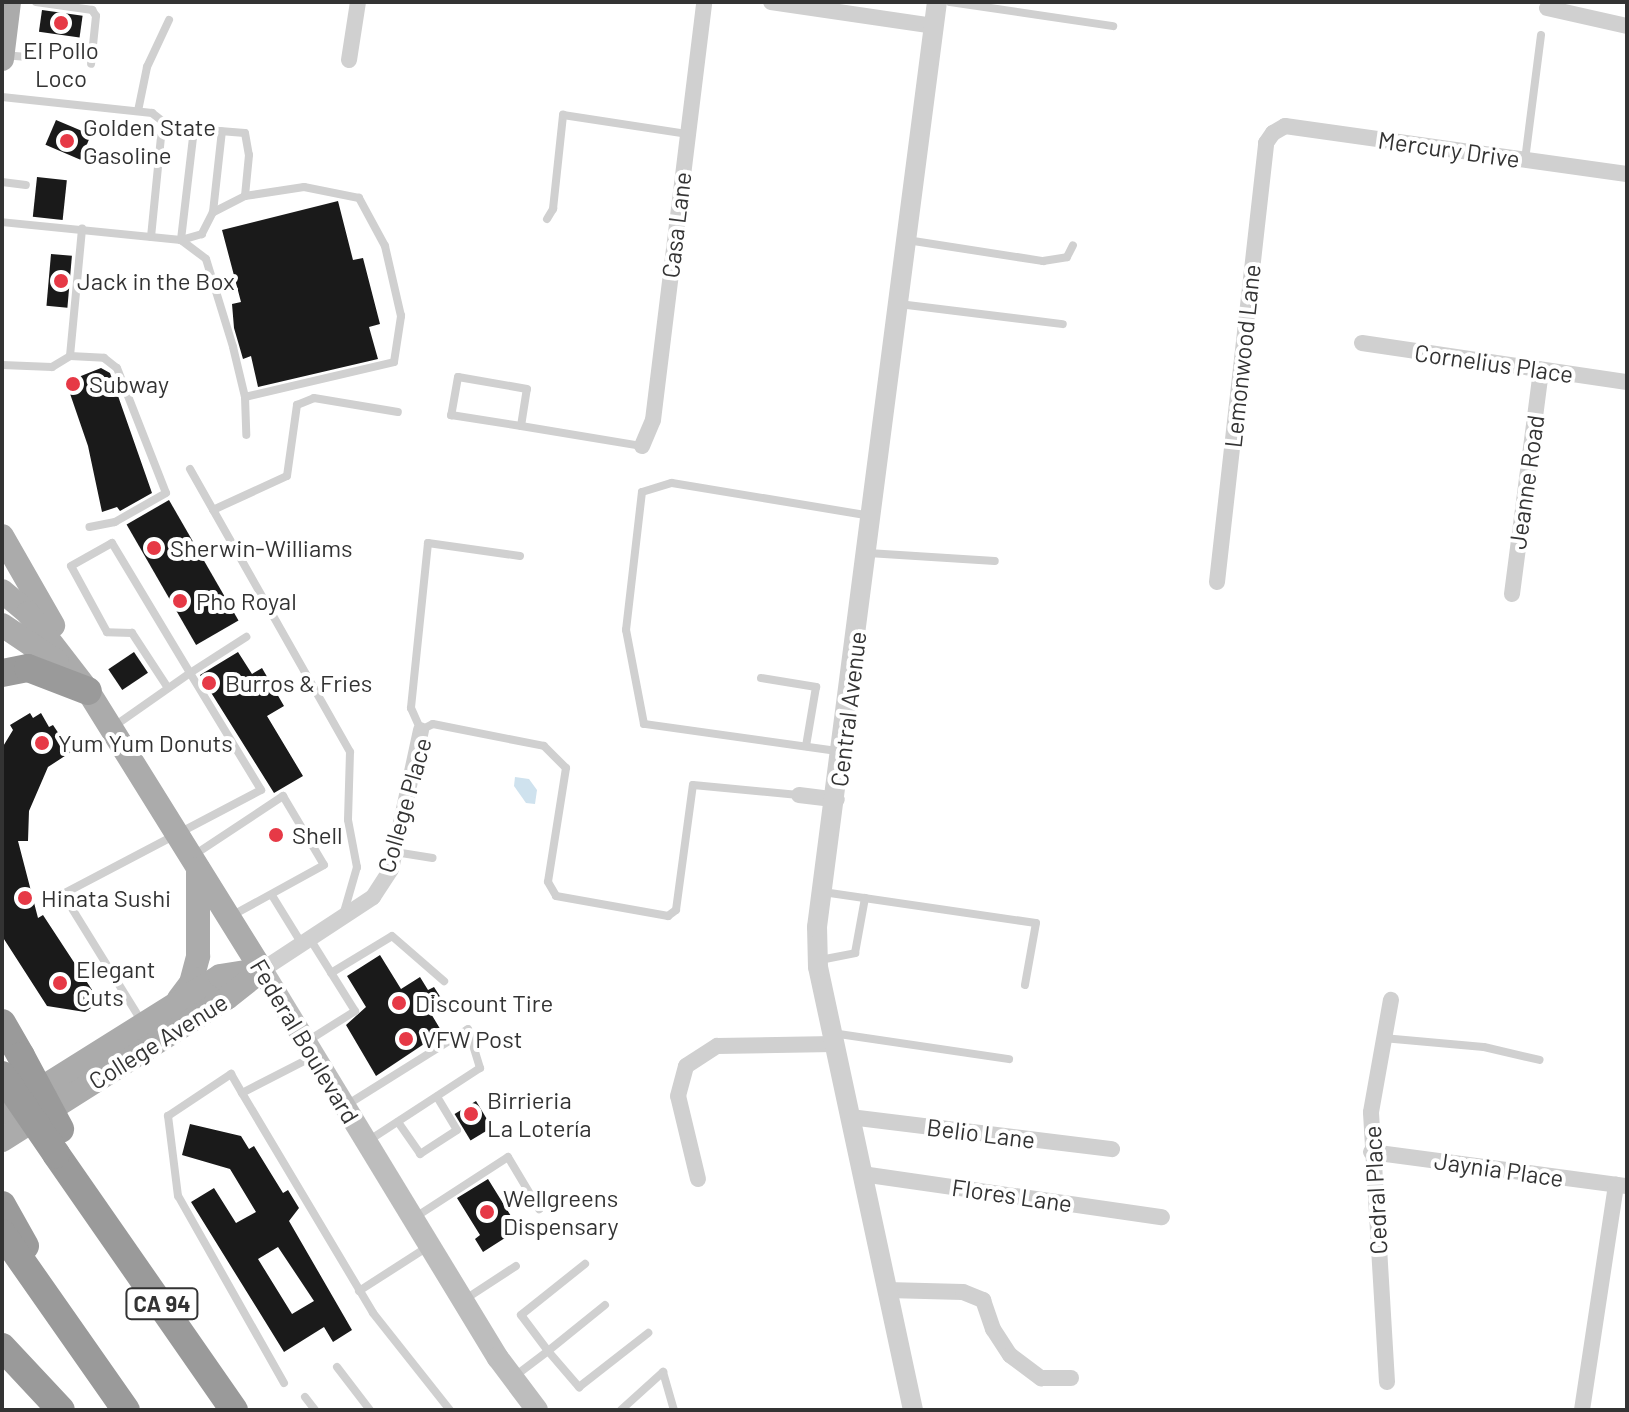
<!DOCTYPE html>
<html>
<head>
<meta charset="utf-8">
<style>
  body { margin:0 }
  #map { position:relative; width:1629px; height:1412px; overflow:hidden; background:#fff; font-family:Barlow,sans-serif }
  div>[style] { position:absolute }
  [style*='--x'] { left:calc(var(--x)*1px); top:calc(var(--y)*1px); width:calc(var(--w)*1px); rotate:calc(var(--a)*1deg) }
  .water>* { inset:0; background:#cfe2ee }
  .building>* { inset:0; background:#1a1a1a; transform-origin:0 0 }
  .service>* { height:8px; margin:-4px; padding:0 4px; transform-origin:4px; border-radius:4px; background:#d0d0d0 }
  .minor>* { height:16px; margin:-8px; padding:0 8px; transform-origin:8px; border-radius:8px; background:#d0d0d0 }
  .tertiary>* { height:20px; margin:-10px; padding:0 10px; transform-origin:10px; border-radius:10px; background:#d0d0d0 }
  .secondary>* { height:22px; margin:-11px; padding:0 11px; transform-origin:11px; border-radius:11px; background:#bdbdbd }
  .primary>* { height:24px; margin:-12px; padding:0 12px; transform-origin:12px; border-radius:12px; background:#ababab }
  .motorway>* { height:28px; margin:-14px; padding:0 14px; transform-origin:14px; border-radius:14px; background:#9a9a9a }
  .motorway-bridge>* { height:28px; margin:-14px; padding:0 14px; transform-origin:14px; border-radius:14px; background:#9a9a9a }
  .dots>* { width:22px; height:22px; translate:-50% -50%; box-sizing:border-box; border:4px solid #fff; border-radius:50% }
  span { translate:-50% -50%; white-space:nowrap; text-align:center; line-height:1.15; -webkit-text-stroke:8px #fff; paint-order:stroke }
  .shield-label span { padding:2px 6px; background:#fff; border:2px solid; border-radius:6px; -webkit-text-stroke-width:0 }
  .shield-label { font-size:22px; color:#333; font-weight:700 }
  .poi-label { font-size:24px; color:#333 }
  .left { translate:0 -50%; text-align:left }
  .street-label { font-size:24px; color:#333 }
  .frame { position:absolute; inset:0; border:4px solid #333; pointer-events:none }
</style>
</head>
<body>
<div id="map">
  <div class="water">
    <div style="clip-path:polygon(515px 777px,529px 779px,537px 790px,535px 804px,526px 803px,514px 786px)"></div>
  </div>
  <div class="building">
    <div style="left:42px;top:10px;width:41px;height:22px;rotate:8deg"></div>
    <div style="left:56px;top:120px;width:38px;height:27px;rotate:23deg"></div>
    <div style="left:37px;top:177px;width:30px;height:40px;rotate:6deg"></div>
    <div style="clip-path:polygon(338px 201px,353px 260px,363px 258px,380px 324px,369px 327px,378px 359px,258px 387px,251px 356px,243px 359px,234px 328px,232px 304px,241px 302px,222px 230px)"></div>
    <div style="left:51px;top:254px;width:21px;height:52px;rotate:5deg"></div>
    <div style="clip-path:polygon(101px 368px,110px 373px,152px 493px,120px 511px,117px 507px,102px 512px,88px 446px,66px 382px)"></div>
    <div style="left:169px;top:500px;width:139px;height:49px;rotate:60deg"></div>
    <div style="left:134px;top:652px;width:25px;height:31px;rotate:56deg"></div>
    <div style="clip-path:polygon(238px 652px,252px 674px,262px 668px,284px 706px,267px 716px,303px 776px,274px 793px,200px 675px)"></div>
    <div style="clip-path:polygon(30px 713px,33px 718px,41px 713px,49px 727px,53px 725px,71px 752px,48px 767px,29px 811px,28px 841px,18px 841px,38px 918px,43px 915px,100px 1002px,85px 1012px,47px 1006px,2px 936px,2px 748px,13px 730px,10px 725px)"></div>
    <div style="clip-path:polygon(380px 955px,401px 989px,420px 977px,428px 990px,434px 987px,441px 998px,427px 1007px,442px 1032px,376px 1076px,346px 1025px,366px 1007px,347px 976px)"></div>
    <div style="left:476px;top:1101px;width:31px;height:25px;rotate:59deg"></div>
    <div style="clip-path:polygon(evenodd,190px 1124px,241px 1136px,249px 1149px,254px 1146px,283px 1193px,288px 1190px,299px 1208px,289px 1221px,352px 1330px,333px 1342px,324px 1327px,284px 1352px,191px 1202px,214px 1188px,236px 1223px,256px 1212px,230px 1169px,182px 1155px,190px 1124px,278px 1247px,314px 1301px,292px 1314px,258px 1259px,278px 1247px)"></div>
    <div style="clip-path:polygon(488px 1179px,519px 1229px,483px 1252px,475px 1239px,480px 1235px,457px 1198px)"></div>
  </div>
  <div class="service">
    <div style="--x:36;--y:2;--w:57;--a:8.1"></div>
    <div style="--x:92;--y:10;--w:7;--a:56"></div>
    <div style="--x:96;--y:16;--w:48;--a:95.9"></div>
    <div style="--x:950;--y:2;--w:165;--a:8.4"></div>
    <div style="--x:3;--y:55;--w:21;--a:5"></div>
    <div style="--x:2;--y:97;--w:151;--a:6.1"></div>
    <div style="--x:152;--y:113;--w:23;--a:38"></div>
    <div style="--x:170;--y:127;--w:75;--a:4.6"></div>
    <div style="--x:245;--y:133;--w:22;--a:80"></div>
    <div style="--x:249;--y:155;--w:41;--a:95.6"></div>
    <div style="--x:245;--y:196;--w:36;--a:153"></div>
    <div style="--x:213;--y:212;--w:25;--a:117"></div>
    <div style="--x:202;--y:234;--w:22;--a:164"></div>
    <div style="--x:181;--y:240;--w:180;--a:-174.3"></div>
    <div style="--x:138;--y:111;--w:45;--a:-78.4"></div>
    <div style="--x:147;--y:67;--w:52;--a:-64.9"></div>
    <div style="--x:194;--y:129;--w:112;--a:96.7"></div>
    <div style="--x:181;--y:240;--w:31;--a:37"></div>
    <div style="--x:206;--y:259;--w:92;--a:72.9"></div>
    <div style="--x:233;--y:347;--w:51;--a:76.5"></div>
    <div style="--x:245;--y:397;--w:38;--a:88"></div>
    <div style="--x:1525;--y:160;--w:126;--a:-82.7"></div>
    <div style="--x:2;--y:182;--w:24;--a:7"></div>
    <div style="--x:213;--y:212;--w:81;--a:-83.7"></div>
    <div style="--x:547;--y:219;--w:12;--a:-59"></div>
    <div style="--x:553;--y:209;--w:95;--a:-83.9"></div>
    <div style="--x:563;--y:115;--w:125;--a:8.7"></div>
    <div style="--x:151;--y:237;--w:101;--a:-84.3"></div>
    <div style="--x:161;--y:136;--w:13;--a:-45"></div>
    <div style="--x:907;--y:240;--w:138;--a:8.8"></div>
    <div style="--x:1043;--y:261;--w:24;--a:-9"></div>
    <div style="--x:1067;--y:257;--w:13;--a:-63"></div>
    <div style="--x:899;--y:304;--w:165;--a:7"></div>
    <div style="--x:70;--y:356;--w:128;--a:-84.6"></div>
    <div style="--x:2;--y:365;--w:50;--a:2.3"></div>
    <div style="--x:52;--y:367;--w:21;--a:-31"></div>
    <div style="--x:70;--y:356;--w:34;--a:3"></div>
    <div style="--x:104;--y:358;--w:16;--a:38"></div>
    <div style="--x:117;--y:368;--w:134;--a:68.6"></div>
    <div style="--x:166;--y:493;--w:59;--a:150.4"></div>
    <div style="--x:115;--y:522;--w:26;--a:169"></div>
    <div style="--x:245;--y:397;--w:153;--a:-13.2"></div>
    <div style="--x:394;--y:362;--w:47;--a:-81.3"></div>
    <div style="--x:401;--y:316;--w:72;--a:-102.9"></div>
    <div style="--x:385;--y:246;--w:55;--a:-118.4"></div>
    <div style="--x:359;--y:198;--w:56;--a:-168.7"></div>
    <div style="--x:304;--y:187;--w:60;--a:171.3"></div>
    <div style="--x:521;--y:426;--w:37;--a:-81"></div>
    <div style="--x:527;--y:389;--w:70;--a:-170.1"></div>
    <div style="--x:458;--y:377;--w:39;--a:100"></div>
    <div style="--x:451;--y:415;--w:71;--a:8.9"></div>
    <div style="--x:521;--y:426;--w:123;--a:9.4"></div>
    <div style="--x:190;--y:469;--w:325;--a:60.5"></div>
    <div style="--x:350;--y:752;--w:68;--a:91.7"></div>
    <div style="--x:348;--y:820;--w:48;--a:79.2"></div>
    <div style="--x:357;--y:867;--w:47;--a:106.1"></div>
    <div style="--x:213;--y:510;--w:81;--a:-24.7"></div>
    <div style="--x:287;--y:476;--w:72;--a:-82"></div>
    <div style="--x:297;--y:405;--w:18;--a:-22"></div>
    <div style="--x:314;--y:398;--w:85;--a:9.5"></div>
    <div style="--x:868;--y:553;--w:127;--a:3.6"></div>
    <div style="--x:520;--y:556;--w:93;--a:-172"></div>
    <div style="--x:428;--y:543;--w:166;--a:95.9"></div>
    <div style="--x:411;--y:708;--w:24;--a:66"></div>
    <div style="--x:421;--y:730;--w:13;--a:-27"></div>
    <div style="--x:433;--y:724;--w:113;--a:11.2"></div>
    <div style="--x:544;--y:746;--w:31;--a:45"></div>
    <div style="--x:566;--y:768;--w:115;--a:99"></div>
    <div style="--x:548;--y:882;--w:16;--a:60"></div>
    <div style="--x:556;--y:896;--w:114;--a:10.1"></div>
    <div style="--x:668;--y:916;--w:10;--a:-37"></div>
    <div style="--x:676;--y:910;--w:126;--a:-82.3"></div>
    <div style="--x:693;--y:785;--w:106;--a:5.4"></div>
    <div style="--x:761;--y:678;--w:56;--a:9.3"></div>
    <div style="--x:816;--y:687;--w:60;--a:99.6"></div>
    <div style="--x:168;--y:688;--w:66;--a:-123.2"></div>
    <div style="--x:132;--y:633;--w:25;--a:-178"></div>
    <div style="--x:107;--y:632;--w:75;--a:-118.6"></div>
    <div style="--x:71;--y:566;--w:47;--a:-29.3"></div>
    <div style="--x:112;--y:543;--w:152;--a:59"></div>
    <div style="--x:190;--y:673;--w:67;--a:-32.7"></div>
    <div style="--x:113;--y:727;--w:94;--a:-35"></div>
    <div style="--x:190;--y:673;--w:137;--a:58.7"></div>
    <div style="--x:261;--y:790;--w:224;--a:152.3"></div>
    <div style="--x:63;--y:894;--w:150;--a:58.3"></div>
    <div style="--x:837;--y:751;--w:195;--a:-172"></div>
    <div style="--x:644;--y:724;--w:96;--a:-100.8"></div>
    <div style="--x:626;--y:630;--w:139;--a:-83.4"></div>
    <div style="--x:642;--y:492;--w:31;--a:-17"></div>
    <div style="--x:672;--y:483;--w:202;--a:9.4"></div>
    <div style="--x:395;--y:852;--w:38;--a:9"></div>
    <div style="--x:194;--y:855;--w:107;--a:-33.5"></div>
    <div style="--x:283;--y:796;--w:80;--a:59.3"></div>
    <div style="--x:324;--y:865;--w:104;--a:151.2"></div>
    <div style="--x:823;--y:892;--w:215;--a:8.3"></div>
    <div style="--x:1036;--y:923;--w:63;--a:100.1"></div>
    <div style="--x:273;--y:897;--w:55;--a:58.3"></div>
    <div style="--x:820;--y:960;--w:36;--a:-11"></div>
    <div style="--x:855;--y:953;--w:56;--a:-79.7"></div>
    <div style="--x:331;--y:973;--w:71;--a:-31.2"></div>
    <div style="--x:392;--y:936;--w:69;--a:40.9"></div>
    <div style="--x:832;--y:1033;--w:179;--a:8.4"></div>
    <div style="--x:1383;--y:1038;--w:101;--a:5.1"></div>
    <div style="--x:1484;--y:1047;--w:57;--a:13.1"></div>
    <div style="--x:306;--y:1042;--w:58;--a:-32.3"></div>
    <div style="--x:355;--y:1011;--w:85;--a:-122"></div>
    <div style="--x:242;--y:1093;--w:256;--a:59.2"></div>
    <div style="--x:373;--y:1313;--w:124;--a:51.6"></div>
    <div style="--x:345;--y:1106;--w:145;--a:-32"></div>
    <div style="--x:468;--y:1029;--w:41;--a:72.9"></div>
    <div style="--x:480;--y:1068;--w:134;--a:146.9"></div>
    <div style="--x:398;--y:1122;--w:39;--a:55"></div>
    <div style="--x:420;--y:1154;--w:44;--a:-33"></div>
    <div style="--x:457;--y:1130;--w:39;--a:-121"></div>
    <div style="--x:414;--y:1218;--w:112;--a:-33"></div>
    <div style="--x:508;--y:1157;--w:61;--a:59.2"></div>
    <div style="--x:359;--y:1291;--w:83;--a:-32.7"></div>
    <div style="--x:464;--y:1300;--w:62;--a:-33.2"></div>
    <div style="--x:605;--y:1305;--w:73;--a:141.1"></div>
    <div style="--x:548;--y:1351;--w:48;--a:49.3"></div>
    <div style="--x:579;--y:1387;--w:88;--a:-38"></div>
    <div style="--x:337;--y:1367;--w:54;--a:52.5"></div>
    <div style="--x:515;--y:1376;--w:41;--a:-37.1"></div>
    <div style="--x:548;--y:1351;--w:45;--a:-126.9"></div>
    <div style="--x:521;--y:1315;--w:82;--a:-38.6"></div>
    <div style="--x:284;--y:1383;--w:215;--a:-119.5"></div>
    <div style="--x:178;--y:1196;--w:81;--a:-97.1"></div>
    <div style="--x:168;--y:1116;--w:76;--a:-33.7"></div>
    <div style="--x:231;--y:1074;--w:22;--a:60"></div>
    <div style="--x:242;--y:1093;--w:81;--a:-27.2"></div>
    <div style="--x:305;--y:1397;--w:16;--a:52"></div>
    <div style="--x:621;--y:1410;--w:57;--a:-42.1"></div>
    <div style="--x:663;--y:1372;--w:40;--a:74"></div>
  </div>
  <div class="minor">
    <div style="--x:771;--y:2;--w:164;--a:8.4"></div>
    <div style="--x:1547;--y:8;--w:82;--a:12.7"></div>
    <div style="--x:349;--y:60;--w:59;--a:-81.2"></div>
    <div style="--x:1362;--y:343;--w:268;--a:8.4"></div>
    <div style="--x:642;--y:446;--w:28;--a:-67"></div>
    <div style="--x:653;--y:420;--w:421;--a:-83"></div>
    <div style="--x:1217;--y:582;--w:442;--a:-83.6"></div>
    <div style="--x:1266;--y:143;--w:12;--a:-55"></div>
    <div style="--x:1273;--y:133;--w:14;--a:-30"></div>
    <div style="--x:1285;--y:126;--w:345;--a:8"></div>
    <div style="--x:1512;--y:594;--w:226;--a:-82.6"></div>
    <div style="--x:799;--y:795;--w:38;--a:7"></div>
    <div style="--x:262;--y:970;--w:133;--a:-33.3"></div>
    <div style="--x:373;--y:897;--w:33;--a:-57"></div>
    <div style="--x:391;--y:869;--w:142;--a:-77.8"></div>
    <div style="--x:850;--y:1117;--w:264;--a:7"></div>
    <div style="--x:1371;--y:1152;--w:258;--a:7.6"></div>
    <div style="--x:862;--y:1174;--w:303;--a:8.2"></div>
    <div style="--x:698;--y:1179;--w:85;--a:-103.5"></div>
    <div style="--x:678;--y:1096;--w:31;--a:-75"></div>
    <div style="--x:686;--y:1066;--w:37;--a:-33"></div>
    <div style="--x:717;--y:1046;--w:117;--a:-1"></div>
    <div style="--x:887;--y:1290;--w:76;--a:1.5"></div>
    <div style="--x:963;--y:1292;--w:22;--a:22"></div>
    <div style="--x:983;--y:1300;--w:31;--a:71"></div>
    <div style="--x:993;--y:1329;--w:31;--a:57"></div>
    <div style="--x:1010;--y:1355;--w:39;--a:37"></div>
    <div style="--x:1041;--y:1378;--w:30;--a:0"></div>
    <div style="--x:1387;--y:1382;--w:270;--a:-93.4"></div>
    <div style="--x:1371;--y:1112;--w:114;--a:-79.9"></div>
    <div style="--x:1582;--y:1410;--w:228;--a:-81.4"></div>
  </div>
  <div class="tertiary">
    <div style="--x:913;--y:1410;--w:453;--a:-102.1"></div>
    <div style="--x:818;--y:967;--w:40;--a:-91.4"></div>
    <div style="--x:817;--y:927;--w:933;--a:-82.61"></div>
  </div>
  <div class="secondary">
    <div style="--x:262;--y:970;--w:454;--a:58.7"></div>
    <div style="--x:498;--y:1358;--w:65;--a:53.1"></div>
  </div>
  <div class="primary">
    <div style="--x:2;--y:59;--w:57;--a:-83"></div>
    <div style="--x:2;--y:536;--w:103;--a:60.2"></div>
    <div style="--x:2;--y:591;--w:34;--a:40"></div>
    <div style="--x:28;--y:613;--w:98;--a:52.4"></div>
    <div style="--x:88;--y:691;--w:329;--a:58.1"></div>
    <div style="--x:2;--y:625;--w:66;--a:33.9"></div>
    <div style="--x:179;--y:999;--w:20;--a:-53"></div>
    <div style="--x:191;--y:983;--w:28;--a:-75"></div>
    <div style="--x:198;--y:956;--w:87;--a:-90"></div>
    <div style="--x:2;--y:1113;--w:257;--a:-32.1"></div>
    <div style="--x:220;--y:976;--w:39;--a:-9"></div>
    <div style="--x:2;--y:1140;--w:266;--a:-32.3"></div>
    <div style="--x:227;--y:998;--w:45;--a:-38.7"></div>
  </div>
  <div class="motorway">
    <div style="--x:2;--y:673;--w:26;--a:-11"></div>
    <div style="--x:28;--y:668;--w:64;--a:21"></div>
    <div style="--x:2;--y:1023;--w:38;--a:60"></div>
    <div style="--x:56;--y:1154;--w:312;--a:55.2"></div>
    <div style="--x:2;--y:1205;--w:47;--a:60.7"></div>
    <div style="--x:2;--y:1233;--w:216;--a:55"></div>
    <div style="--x:2;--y:1347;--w:86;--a:46.9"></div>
  </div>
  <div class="motorway-bridge">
    <div style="--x:21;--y:1056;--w:83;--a:61.9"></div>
    <div style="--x:2;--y:1075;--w:96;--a:55.6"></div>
  </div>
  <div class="dots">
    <div style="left:61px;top:23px;background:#e63946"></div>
    <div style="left:67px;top:141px;background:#e63946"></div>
    <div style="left:61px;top:281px;background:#e63946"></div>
    <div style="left:73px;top:384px;background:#e63946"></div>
    <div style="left:154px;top:548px;background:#e63946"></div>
    <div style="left:180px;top:601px;background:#e63946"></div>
    <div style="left:209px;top:683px;background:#e63946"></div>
    <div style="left:42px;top:743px;background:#e63946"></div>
    <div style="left:276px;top:835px;background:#e63946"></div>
    <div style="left:25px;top:898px;background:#e63946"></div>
    <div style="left:60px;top:983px;background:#e63946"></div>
    <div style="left:399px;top:1003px;background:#e63946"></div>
    <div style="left:406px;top:1039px;background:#e63946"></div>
    <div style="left:471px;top:1114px;background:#e63946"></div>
    <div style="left:487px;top:1212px;background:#e63946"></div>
  </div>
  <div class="shield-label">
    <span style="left:162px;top:1304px">CA 94</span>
  </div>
  <div class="poi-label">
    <span style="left:61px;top:64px">El Pollo<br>Loco</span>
    <span class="left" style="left:83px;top:141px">Golden State<br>Gasoline</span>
    <span class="left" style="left:77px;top:281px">Jack in the Box</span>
    <span class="left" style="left:89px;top:384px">Subway</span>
    <span class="left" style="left:170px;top:548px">Sherwin-Williams</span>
    <span class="left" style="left:196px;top:601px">Pho Royal</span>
    <span class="left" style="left:225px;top:683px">Burros &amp; Fries</span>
    <span class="left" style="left:58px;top:743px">Yum Yum Donuts</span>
    <span class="left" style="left:292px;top:835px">Shell</span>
    <span class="left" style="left:41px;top:898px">Hinata Sushi</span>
    <span class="left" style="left:76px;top:983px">Elegant<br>Cuts</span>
    <span class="left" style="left:415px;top:1003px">Discount Tire</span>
    <span class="left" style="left:422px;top:1039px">VFW Post</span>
    <span class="left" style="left:487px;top:1114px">Birrieria<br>La Lotería</span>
    <span class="left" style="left:503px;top:1212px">Wellgreens<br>Dispensary</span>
  </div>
  <div class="street-label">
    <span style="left:1449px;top:149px;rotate:8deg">Mercury Drive</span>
    <span style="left:676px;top:225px;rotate:-83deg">Casa Lane</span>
    <span style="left:1242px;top:356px;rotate:-84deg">Lemonwood Lane</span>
    <span style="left:1494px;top:363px;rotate:8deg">Cornelius Place</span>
    <span style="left:1526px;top:482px;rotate:-82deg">Jeanne Road</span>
    <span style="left:848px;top:709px;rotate:-83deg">Central Avenue</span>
    <span style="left:404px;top:805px;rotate:-74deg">College Place</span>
    <span style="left:158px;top:1041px;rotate:-32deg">College Avenue</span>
    <span style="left:305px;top:1041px;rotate:59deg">Federal Boulevard</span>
    <span style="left:981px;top:1133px;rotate:7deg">Belio Lane</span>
    <span style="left:1499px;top:1169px;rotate:8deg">Jaynia Place</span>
    <span style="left:1375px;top:1190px;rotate:-93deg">Cedral Place</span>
    <span style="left:1012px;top:1195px;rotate:8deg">Flores Lane</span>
  </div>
  <div class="frame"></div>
</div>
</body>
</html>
